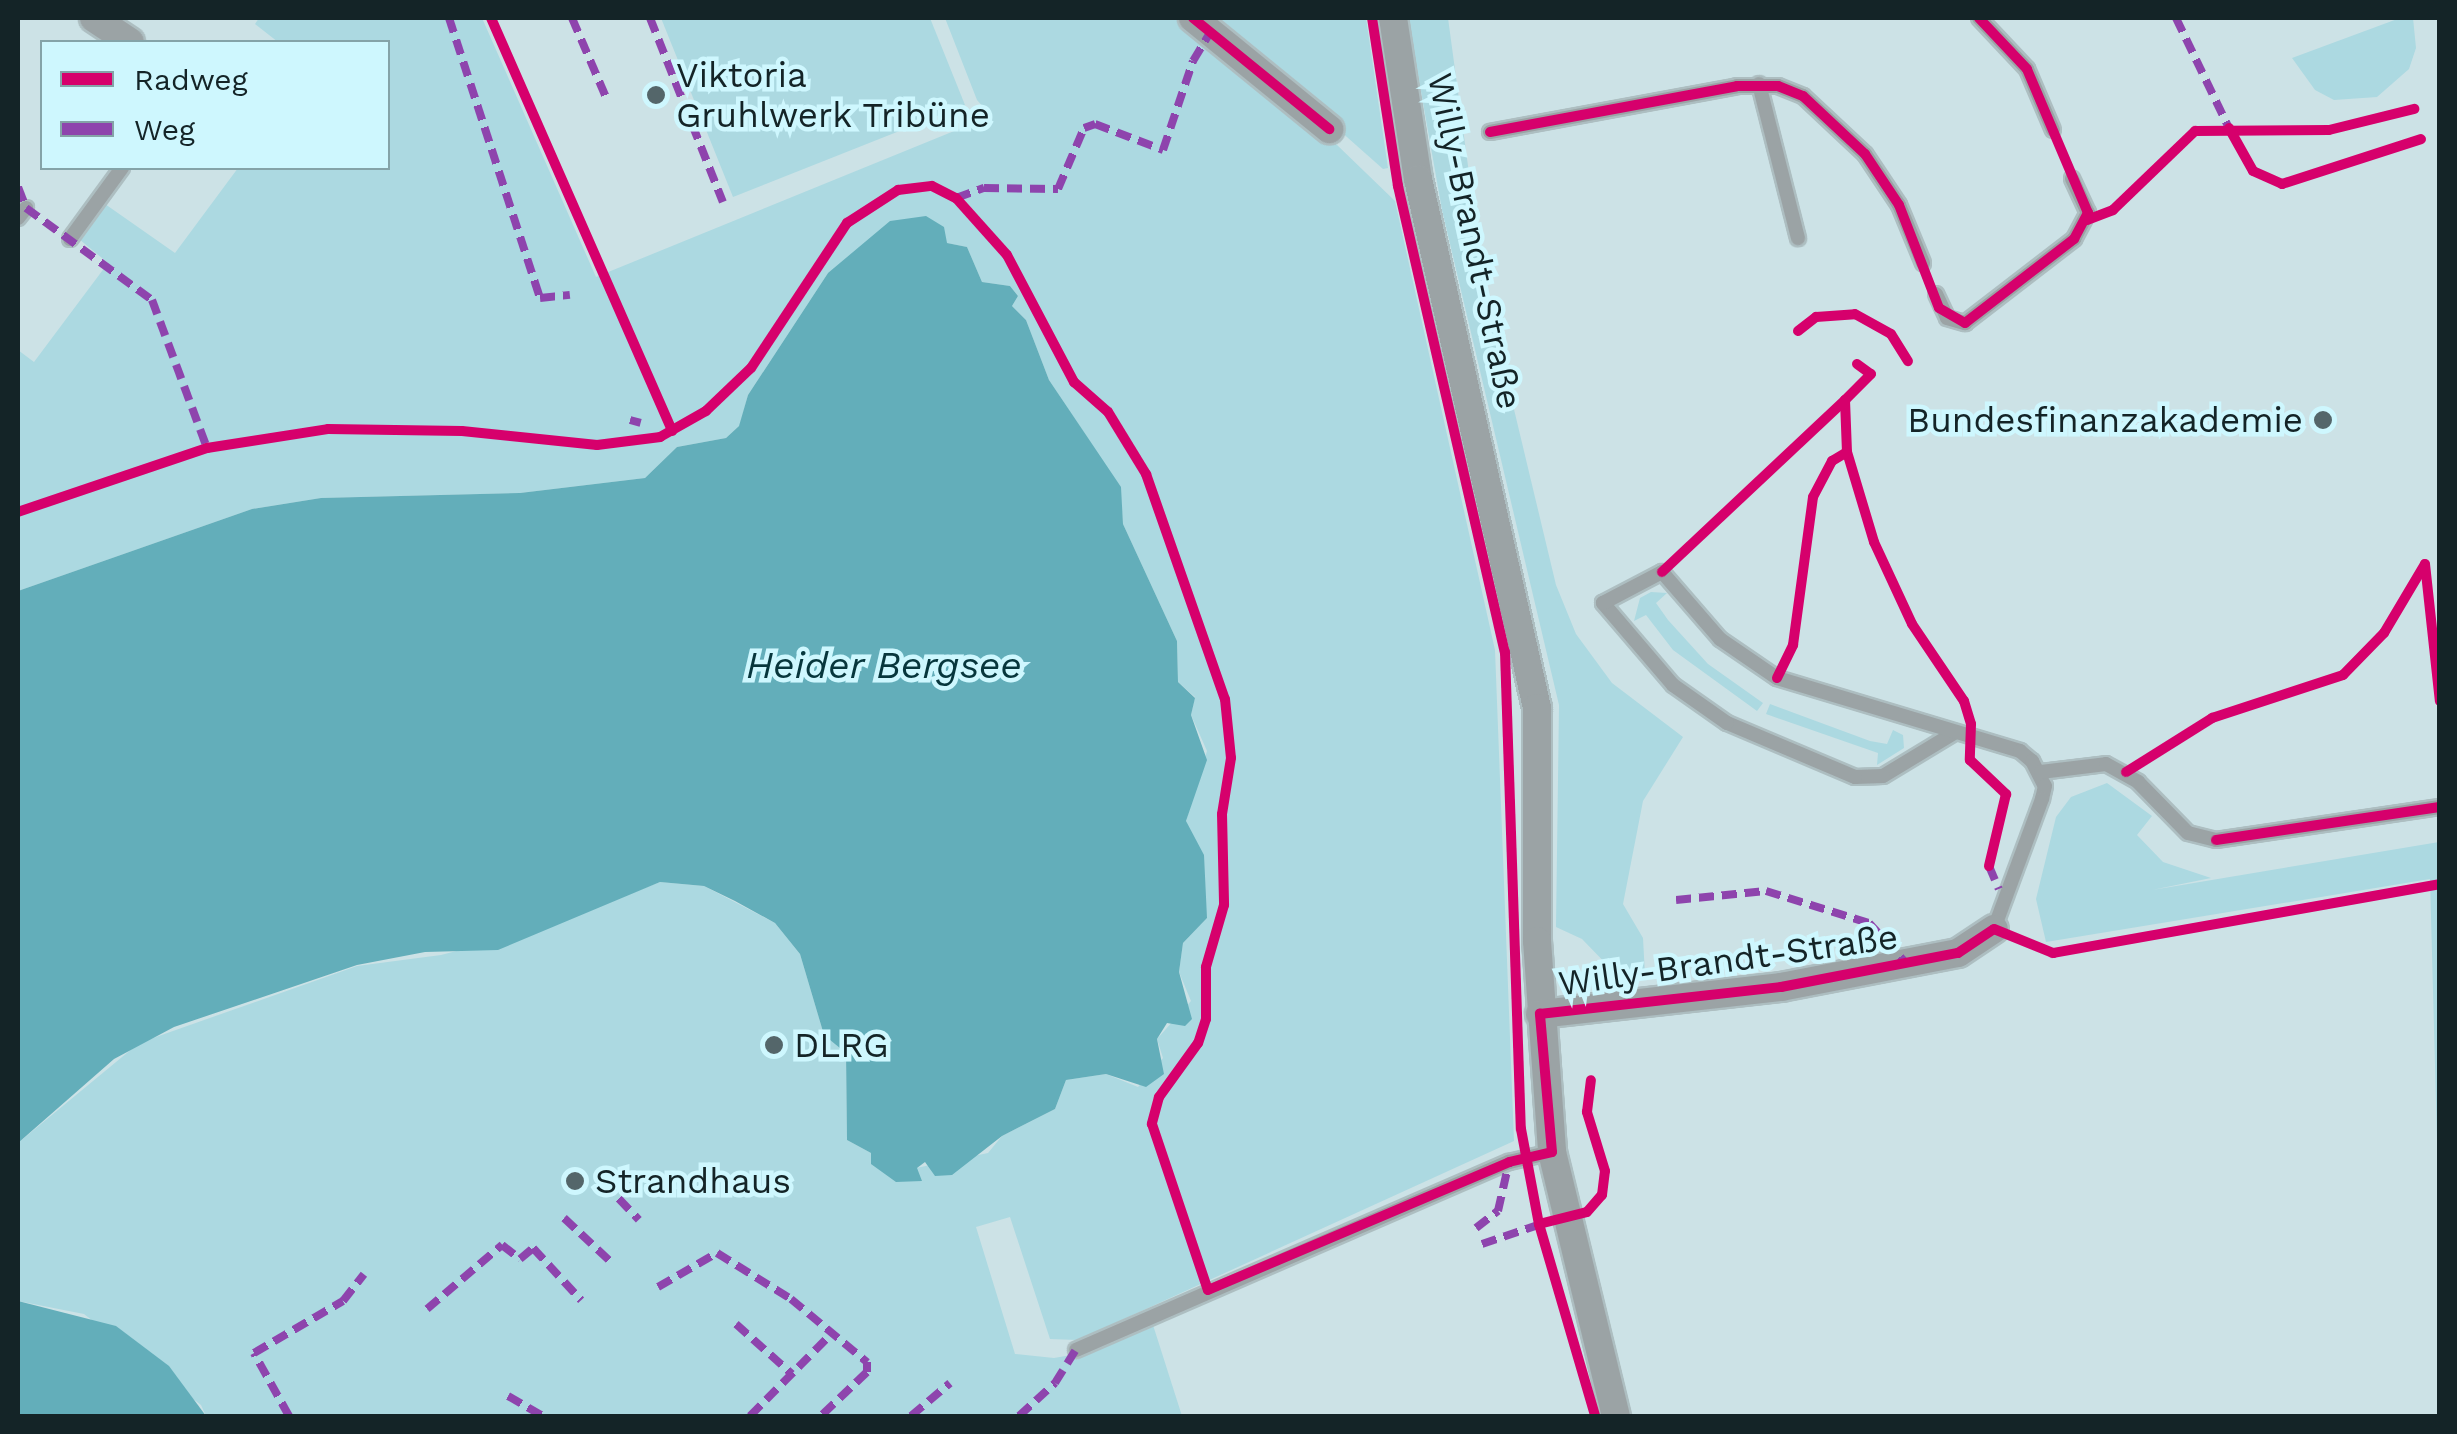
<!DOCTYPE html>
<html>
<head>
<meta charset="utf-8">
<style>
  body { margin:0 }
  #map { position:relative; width:2457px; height:1434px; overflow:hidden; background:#cce2e6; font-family:"Work Sans",sans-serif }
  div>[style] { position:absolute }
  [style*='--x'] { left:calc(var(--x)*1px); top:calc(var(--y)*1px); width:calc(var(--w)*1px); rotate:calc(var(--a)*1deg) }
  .green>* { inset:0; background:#acd9e1 }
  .water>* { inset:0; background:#63aeba }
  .roads { filter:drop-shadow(2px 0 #adbec1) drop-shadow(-2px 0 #adbec1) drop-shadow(0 2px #adbec1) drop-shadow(0 -2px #adbec1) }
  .lane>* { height:14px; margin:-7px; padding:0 7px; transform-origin:7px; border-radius:7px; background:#9ba3a5 }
  .street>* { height:28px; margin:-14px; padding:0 14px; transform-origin:14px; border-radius:14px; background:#9ba3a5 }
  .quiet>* { height:8px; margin-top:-4px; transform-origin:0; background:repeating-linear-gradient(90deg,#8e44ad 0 15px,transparent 0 23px) }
  .cycleway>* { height:10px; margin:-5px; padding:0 5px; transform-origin:5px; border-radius:5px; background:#d6006c }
  .dots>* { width:28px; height:28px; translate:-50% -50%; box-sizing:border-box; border:5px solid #cef7fe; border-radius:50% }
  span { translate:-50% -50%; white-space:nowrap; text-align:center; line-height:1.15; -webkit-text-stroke:9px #cef7fe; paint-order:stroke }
  .poi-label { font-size:35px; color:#142427 }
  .left { translate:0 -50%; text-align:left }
  .right { translate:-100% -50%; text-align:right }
  .street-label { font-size:35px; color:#142427 }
  .water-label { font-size:38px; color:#07363c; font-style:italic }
  .frame { position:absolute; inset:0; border:20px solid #142427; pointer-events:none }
  .legend { position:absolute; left:40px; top:40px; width:350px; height:130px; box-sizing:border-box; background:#cef7fe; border:2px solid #84a3a8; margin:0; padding:12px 18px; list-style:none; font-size:30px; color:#142427 }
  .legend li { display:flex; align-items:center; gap:20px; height:50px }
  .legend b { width:50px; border:2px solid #84a3a8 }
</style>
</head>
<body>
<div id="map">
  <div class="green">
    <div style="clip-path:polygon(259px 18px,482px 18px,596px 277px,991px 116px,977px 100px,945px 18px,1175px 18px,1307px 116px,1395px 201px,1495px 650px,1514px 1141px,1078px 1340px,1050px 1339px,1010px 1217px,976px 1227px,1015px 1354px,1054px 1358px,1094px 1351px,1153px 1325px,1182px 1416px,206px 1416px,201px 1405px,84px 1314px,18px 1301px,18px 1143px,139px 1043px,357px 966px,441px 955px,540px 929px,660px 882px,704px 886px,775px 923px,800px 954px,824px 1035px,846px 1052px,847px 1140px,871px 1153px,871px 1164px,916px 1168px,988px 1153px,1002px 1136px,1055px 1109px,1066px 1080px,1106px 1074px,1138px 1087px,1163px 1058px,1157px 1039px,1191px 1001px,1179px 972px,1183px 943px,1207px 918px,1186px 821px,1207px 751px,1191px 715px,1195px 697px,1178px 682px,1177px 641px,1123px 524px,1120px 487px,1049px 380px,1026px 320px,1012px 306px,1018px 296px,1010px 286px,982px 282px,967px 247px,947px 243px,828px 273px,748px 395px,740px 425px,726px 438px,677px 447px,645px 478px,520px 493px,321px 498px,252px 509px,18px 591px,18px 350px,34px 362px,108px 263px,79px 239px,105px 204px,175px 253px,238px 168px,388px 168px,388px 42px,278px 42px,255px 24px)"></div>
    <div style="clip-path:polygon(661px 18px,930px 18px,965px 105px,733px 197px)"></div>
    <div style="clip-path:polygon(1213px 18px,1366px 18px,1388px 168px,1383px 169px)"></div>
    <div style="clip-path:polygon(1408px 18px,1448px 18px,1484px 284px,1556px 585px,1576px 634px,1612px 683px,1683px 737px,1643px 801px,1623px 904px,1643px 938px,1645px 975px,1615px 973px,1582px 939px,1556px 927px,1559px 705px,1442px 210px)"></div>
    <div style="clip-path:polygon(2400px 18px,2413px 18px,2416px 48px,2409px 69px,2377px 97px,2334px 100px,2315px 90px,2292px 58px)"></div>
    <div style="clip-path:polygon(1651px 592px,1667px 593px,1656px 603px,1668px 620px,1708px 664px,1763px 703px,1757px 711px,1673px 650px,1646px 615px,1634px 621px,1640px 598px)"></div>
    <div style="clip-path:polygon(1770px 704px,1870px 741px,1887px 744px,1893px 730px,1903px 735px,1904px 748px,1877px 765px,1878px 753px,1766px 714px)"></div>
    <div style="clip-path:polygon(2107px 783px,2152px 816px,2137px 835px,2163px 862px,2211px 878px,2152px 890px,2439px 842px,2439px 1215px,2430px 879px,2046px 942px,2036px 899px,2056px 817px,2071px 797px)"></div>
  </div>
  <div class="water">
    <div style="clip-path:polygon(926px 216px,944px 227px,947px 243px,967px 247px,982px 282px,1010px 286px,1018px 296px,1012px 306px,1026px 320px,1049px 380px,1121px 487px,1123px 524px,1177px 641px,1178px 682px,1195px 698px,1191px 715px,1207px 760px,1186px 821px,1204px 855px,1207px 918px,1183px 943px,1179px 972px,1192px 1019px,1185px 1026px,1167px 1023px,1157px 1039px,1164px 1074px,1146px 1087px,1106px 1074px,1066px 1080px,1055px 1109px,1002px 1136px,952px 1175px,935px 1176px,925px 1162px,917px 1168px,922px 1181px,896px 1182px,871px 1164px,871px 1153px,847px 1140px,846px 1053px,824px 1035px,800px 954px,775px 923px,735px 901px,704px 886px,660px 882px,498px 950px,425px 952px,357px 965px,174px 1027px,114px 1059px,18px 1143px,18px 591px,252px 509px,321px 498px,520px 493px,645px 478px,677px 447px,726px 438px,739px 426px,748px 395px,828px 273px,890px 221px)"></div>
    <div style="clip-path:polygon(18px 1301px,116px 1326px,169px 1366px,206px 1416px,18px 1416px)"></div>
  </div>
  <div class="roads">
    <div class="lane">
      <div style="--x:1979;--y:18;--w:70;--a:46.7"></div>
      <div style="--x:2027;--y:69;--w:66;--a:66.9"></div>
      <div style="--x:1759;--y:84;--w:159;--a:75.8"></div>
      <div style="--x:1490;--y:132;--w:251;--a:-10.5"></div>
      <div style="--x:1737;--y:86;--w:41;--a:0"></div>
      <div style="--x:1778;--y:86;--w:27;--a:22"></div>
      <div style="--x:1803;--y:96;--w:85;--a:43.1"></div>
      <div style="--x:1865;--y:154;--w:61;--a:56.3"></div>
      <div style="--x:1899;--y:205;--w:63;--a:67.5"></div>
      <div style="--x:18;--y:218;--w:13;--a:-51"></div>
      <div style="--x:70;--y:239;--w:88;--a:-53.8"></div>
      <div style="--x:1936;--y:294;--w:26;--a:65"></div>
      <div style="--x:1947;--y:318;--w:19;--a:16"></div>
      <div style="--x:1965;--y:323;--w:138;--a:-37.6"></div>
      <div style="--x:2074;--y:239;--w:30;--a:-62"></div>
      <div style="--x:2088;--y:213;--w:38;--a:-115"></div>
      <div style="--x:1954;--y:733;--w:83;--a:148.8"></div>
      <div style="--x:1883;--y:776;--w:28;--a:178"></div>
      <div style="--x:1855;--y:777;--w:139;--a:-157.1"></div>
      <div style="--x:1727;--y:723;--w:66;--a:-144.9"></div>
      <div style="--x:1673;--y:685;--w:108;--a:-130.5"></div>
      <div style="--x:1603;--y:603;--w:67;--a:-27.7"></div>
      <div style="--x:1662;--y:572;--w:89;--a:49.1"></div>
      <div style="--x:1720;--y:639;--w:69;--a:34.4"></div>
      <div style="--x:1777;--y:678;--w:254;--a:16.7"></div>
      <div style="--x:2020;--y:751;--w:16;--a:40"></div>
      <div style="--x:2032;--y:761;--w:28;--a:63"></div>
      <div style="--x:2045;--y:786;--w:13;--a:103"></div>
      <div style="--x:2042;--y:799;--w:139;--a:110.3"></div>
      <div style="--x:2041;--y:772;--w:65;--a:-7"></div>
      <div style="--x:2106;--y:764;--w:37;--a:29"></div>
      <div style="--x:2138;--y:782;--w:71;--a:45.6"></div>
      <div style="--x:2188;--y:833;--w:29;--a:14"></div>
      <div style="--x:2216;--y:840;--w:226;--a:-8.4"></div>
      <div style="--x:1076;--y:1350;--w:472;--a:-23.5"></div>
      <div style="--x:1509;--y:1162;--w:44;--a:-13.1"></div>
    </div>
    <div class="street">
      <div style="--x:94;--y:18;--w:43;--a:33.7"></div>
      <div style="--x:1193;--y:18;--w:176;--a:39.2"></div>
      <div style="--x:1393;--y:18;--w:163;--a:81.2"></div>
      <div style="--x:1418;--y:179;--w:542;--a:77.32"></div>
      <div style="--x:1537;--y:708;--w:233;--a:90"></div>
      <div style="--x:1537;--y:941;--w:212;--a:85.9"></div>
      <div style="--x:1552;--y:1152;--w:272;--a:76.4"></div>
      <div style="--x:1540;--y:1014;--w:243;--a:-6.4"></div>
      <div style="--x:1781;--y:987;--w:180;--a:-10.9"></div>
      <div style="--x:1958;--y:953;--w:43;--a:-33.7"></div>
    </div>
  </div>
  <div class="quiet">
    <div style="--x:449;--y:18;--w:294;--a:72"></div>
    <div style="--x:540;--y:298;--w:30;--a:-6"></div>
    <div style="--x:572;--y:18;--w:91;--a:66.8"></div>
    <div style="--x:650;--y:18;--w:198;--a:68.4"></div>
    <div style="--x:2176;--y:18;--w:122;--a:64.3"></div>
    <div style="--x:18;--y:187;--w:22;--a:69"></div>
    <div style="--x:26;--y:208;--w:156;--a:36.1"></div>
    <div style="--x:152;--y:300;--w:158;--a:69.6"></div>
    <div style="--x:956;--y:198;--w:30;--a:-20"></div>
    <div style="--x:984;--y:188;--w:74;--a:0.8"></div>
    <div style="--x:1058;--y:189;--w:66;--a:-66.9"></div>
    <div style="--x:1084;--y:128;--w:12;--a:-20"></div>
    <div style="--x:1095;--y:124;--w:73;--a:20.9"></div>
    <div style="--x:1163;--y:150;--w:94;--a:-71.4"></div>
    <div style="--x:1193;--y:61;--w:35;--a:-59"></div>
    <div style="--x:630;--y:420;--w:11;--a:15"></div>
    <div style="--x:1989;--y:866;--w:25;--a:67"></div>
    <div style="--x:1676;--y:900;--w:90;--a:-5.7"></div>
    <div style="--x:1766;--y:891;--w:108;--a:17.3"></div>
    <div style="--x:1869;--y:923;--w:54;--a:47.2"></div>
    <div style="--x:603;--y:1182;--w:52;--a:46.5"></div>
    <div style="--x:564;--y:1218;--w:63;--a:43.1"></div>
    <div style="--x:1476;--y:1228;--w:28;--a:-38"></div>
    <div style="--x:1498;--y:1211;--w:50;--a:-77.3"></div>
    <div style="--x:1482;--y:1244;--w:65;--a:-18.7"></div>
    <div style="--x:658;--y:1287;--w:68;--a:-30"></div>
    <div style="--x:717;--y:1253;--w:87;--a:31.9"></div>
    <div style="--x:791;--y:1299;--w:99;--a:39.7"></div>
    <div style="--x:867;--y:1362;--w:10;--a:90"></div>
    <div style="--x:867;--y:1372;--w:64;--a:136.3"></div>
    <div style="--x:427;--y:1309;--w:99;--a:-40.5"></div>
    <div style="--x:502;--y:1245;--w:23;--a:38"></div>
    <div style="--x:520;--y:1259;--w:17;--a:-40"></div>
    <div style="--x:533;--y:1248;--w:71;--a:47.3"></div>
    <div style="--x:736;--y:1324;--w:75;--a:41.8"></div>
    <div style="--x:508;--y:1396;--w:39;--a:30"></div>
    <div style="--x:289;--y:1416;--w:72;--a:-119.1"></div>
    <div style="--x:254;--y:1353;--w:103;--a:-30.3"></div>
    <div style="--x:343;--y:1301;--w:34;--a:-52"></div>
    <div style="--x:750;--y:1416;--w:117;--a:-45.3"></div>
    <div style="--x:911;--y:1416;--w:51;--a:-40.2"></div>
    <div style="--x:1019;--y:1416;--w:49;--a:-42.5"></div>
    <div style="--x:1055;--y:1383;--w:39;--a:-58"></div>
  </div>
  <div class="cycleway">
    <div style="--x:491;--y:18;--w:451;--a:66.3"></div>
    <div style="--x:1193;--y:18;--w:176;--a:39.2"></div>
    <div style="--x:1372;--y:18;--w:170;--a:81.2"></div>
    <div style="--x:1398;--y:186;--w:478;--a:77.1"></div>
    <div style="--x:1505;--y:652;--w:477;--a:88.1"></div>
    <div style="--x:1521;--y:1129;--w:97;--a:79.3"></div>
    <div style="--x:1539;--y:1224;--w:200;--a:73.7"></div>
    <div style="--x:2229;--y:128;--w:49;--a:60.8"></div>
    <div style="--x:2253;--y:171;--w:32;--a:24"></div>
    <div style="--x:2282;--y:184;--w:146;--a:-17.9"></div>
    <div style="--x:1490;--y:132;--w:251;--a:-10.5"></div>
    <div style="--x:1737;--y:86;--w:41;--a:0"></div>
    <div style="--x:1778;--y:86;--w:27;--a:22"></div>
    <div style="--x:1803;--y:96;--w:85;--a:43.1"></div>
    <div style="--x:1865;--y:154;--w:61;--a:56.3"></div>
    <div style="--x:1899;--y:205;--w:110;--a:68.8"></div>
    <div style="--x:1939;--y:308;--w:30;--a:30"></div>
    <div style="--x:1965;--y:323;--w:138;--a:-37.6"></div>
    <div style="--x:2074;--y:239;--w:30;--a:-62"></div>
    <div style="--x:2088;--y:213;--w:156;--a:-113"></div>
    <div style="--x:2027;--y:69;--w:70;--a:-133.3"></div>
    <div style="--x:2087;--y:220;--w:28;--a:-21"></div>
    <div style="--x:2113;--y:210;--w:114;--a:-43.9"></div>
    <div style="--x:2195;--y:131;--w:134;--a:-0.4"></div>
    <div style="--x:2329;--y:130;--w:88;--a:-13.9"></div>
    <div style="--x:1798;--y:331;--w:23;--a:-38"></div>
    <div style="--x:1816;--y:317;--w:39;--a:-4"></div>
    <div style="--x:1855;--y:314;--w:41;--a:29.1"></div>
    <div style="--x:1891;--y:334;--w:32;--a:58"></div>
    <div style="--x:1857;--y:364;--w:17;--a:36"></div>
    <div style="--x:1871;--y:374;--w:37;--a:135"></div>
    <div style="--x:1845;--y:400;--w:52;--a:87.8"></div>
    <div style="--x:1847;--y:452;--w:94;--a:73.3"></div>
    <div style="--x:1874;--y:542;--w:90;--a:65.1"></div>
    <div style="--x:1912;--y:624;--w:93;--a:56"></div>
    <div style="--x:1964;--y:701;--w:24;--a:73"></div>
    <div style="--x:1971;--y:724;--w:36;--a:92"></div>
    <div style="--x:1970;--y:760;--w:50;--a:43.4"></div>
    <div style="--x:2006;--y:794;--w:74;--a:103.3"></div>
    <div style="--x:18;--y:512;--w:200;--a:-18.7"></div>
    <div style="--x:207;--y:448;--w:122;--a:-8.9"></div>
    <div style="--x:328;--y:429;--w:134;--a:0.9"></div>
    <div style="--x:462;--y:431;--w:136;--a:5.9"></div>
    <div style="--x:597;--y:445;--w:64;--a:-7.2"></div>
    <div style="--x:660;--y:437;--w:53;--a:-29.5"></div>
    <div style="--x:706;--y:411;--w:62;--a:-43.7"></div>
    <div style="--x:751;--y:368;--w:174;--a:-56.5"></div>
    <div style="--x:847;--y:223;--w:61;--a:-32.9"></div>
    <div style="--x:898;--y:190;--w:34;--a:-7"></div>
    <div style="--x:932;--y:186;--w:27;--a:27"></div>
    <div style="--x:956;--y:198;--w:76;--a:48.2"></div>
    <div style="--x:1007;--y:255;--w:144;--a:62.2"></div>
    <div style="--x:1074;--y:382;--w:45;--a:41.4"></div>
    <div style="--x:1108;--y:412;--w:73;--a:58.5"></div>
    <div style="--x:1146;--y:474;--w:238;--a:70.7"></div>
    <div style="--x:1225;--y:699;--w:59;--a:84.2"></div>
    <div style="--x:1231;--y:758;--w:57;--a:99.1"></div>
    <div style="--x:1222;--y:814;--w:91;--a:88.7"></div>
    <div style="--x:1224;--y:905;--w:65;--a:106.2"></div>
    <div style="--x:1206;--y:967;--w:52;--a:90"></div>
    <div style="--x:1206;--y:1019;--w:25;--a:108"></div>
    <div style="--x:1198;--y:1043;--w:67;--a:125.8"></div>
    <div style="--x:1159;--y:1097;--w:28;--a:105"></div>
    <div style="--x:1152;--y:1124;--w:175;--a:71.4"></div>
    <div style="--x:1208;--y:1290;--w:327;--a:-23"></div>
    <div style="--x:1509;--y:1162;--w:44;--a:-13.1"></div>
    <div style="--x:1552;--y:1152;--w:139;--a:-95"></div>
    <div style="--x:1540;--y:1014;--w:243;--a:-6.4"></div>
    <div style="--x:1781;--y:987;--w:180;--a:-10.9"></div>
    <div style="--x:1958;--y:953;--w:43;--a:-33.7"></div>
    <div style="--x:1994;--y:929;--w:64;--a:22.1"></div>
    <div style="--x:2053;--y:953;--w:393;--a:-10.1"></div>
    <div style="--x:1662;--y:572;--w:251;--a:-43.2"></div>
    <div style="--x:1777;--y:678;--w:37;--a:-64"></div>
    <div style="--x:1793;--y:645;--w:149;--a:-82.3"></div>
    <div style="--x:1813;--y:497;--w:41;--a:-62.2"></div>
    <div style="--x:1832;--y:461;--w:17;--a:-31"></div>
    <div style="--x:2126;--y:772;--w:102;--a:-32.1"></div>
    <div style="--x:2212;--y:718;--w:138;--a:-18.2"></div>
    <div style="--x:2343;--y:675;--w:59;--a:-45.7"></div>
    <div style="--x:2384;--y:633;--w:80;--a:-59.3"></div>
    <div style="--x:2425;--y:564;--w:138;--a:83.8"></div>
    <div style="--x:2216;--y:840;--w:226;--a:-8.4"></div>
    <div style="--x:1539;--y:1224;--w:49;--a:-14"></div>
    <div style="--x:1587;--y:1212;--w:23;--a:-49"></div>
    <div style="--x:1602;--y:1195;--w:24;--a:-83"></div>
    <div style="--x:1605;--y:1171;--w:62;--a:-107"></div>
    <div style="--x:1587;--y:1112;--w:32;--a:-83"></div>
  </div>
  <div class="dots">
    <div style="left:656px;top:95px;background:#54666a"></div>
    <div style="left:2323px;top:420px;background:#54666a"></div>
    <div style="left:774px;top:1045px;background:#54666a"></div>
    <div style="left:575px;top:1181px;background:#54666a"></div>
  </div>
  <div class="poi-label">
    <span class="left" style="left:676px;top:95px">Viktoria<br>Gruhlwerk Tribüne</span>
    <span class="right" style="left:2303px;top:420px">Bundesfinanzakademie</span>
    <span class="left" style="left:794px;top:1045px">DLRG</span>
    <span class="left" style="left:595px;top:1181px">Strandhaus</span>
  </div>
  <div class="street-label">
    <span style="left:1475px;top:241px;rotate:78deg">Willy-Brandt-Straße</span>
    <span style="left:1728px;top:960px;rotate:-8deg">Willy-Brandt-Straße</span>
  </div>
  <div class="water-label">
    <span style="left:884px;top:666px">Heider Bergsee</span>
  </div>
  <div class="frame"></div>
  <ul class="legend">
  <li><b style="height:12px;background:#d6006c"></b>Radweg</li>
  <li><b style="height:12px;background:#8e44ad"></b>Weg</li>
  </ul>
</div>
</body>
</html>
